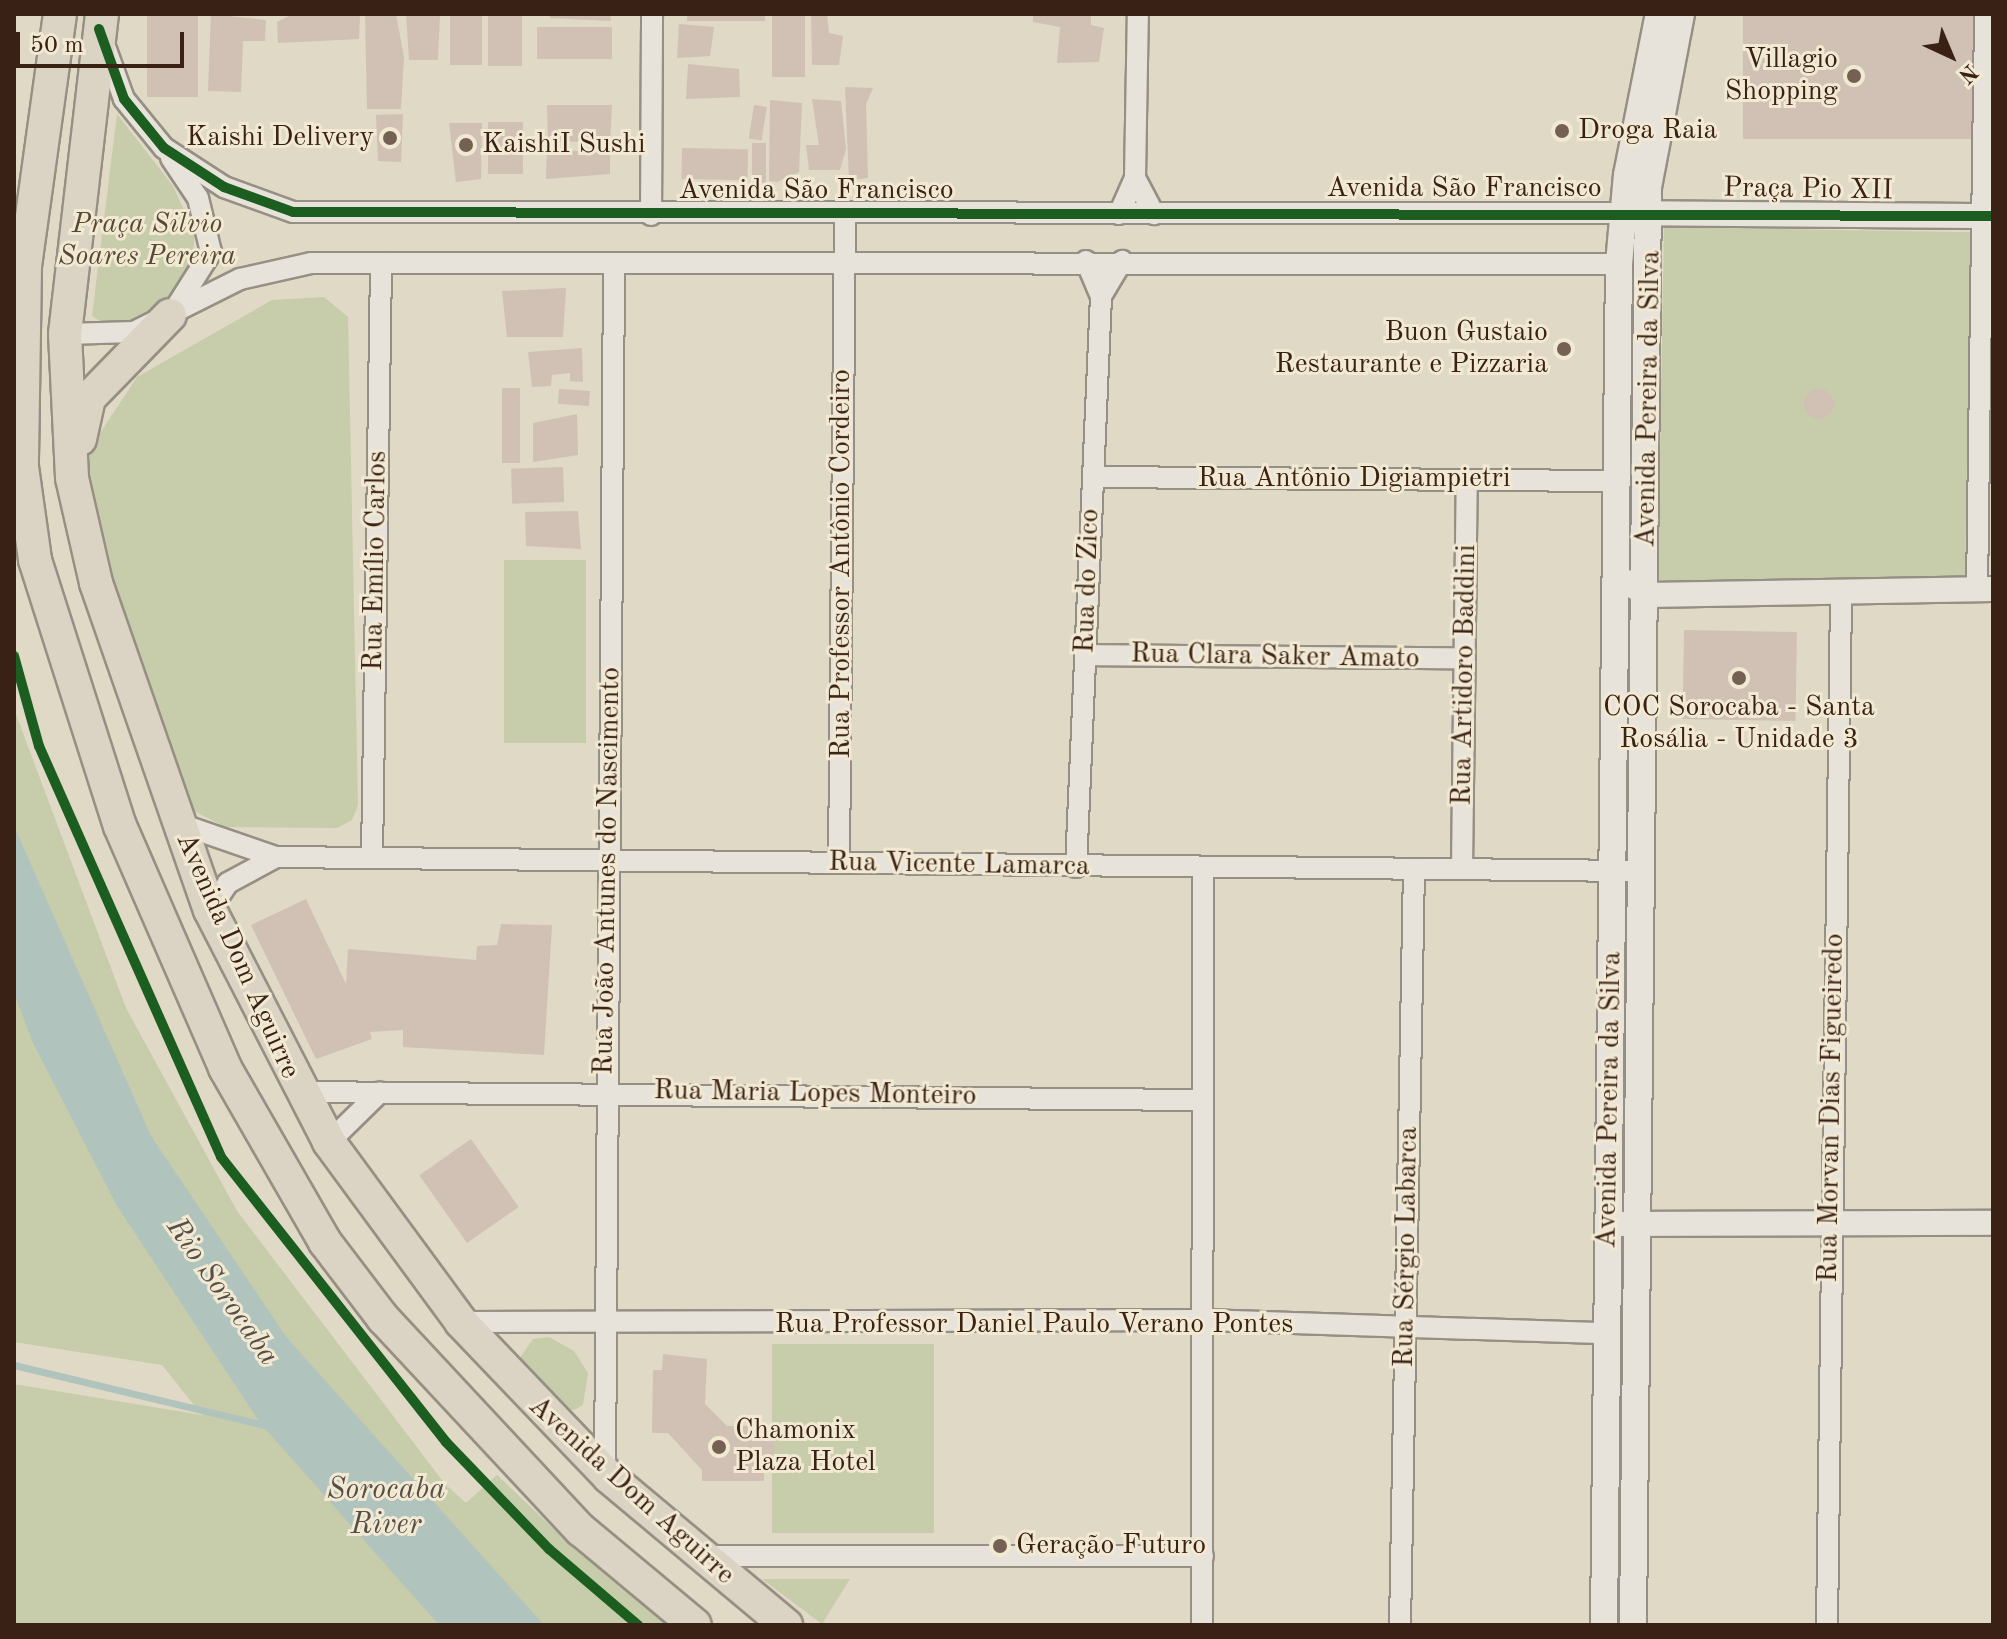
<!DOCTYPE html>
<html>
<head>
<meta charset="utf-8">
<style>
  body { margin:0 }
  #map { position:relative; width:2007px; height:1639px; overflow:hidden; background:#e0d9c6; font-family:"Old Standard TT",serif }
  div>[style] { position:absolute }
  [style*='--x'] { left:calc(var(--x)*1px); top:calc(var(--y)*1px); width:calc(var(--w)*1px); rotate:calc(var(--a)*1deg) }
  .green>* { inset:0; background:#c7ccaa; transform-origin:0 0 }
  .water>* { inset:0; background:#b0c3bd }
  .stream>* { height:7px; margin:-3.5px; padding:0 3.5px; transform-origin:3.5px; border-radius:3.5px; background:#b0c3bd }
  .building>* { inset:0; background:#d1c0b4; transform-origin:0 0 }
  .round { border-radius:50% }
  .roads { filter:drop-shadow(2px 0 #968f83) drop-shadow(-2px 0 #968f83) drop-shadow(0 2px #968f83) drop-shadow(0 -2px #968f83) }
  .minor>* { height:20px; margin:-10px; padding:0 10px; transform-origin:10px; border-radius:10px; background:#e7e3da }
  .tertiary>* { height:24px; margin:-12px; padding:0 12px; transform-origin:12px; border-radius:12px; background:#e7e3da }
  .secondary>* { height:26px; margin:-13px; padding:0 13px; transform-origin:13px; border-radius:13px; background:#e7e3da }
  .trunk>* { height:32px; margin:-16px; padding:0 16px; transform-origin:16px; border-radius:16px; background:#dbd3c4 }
  .cycleway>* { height:10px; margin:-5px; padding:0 5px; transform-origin:5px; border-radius:5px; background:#1b5e20 }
  .dots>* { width:22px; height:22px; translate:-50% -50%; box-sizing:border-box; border:4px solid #f2e9d3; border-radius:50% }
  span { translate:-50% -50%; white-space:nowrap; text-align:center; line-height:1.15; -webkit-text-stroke:6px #f2e9d3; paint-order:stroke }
  .poi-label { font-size:28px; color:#3a2116 }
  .right { translate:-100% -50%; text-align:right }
  .left { translate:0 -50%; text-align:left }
  .street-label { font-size:28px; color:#3a2116 }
  .park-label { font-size:28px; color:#584936; font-style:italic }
  .water-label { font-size:30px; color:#574f47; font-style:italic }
  .frame { position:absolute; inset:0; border:16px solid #3a2116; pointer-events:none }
  .north { position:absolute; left:1911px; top:16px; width:80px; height:80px; -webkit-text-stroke:6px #f2e9d3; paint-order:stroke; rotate:136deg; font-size:22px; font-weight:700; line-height:32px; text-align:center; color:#3a2116 }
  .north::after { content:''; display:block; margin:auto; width:28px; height:36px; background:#3a2116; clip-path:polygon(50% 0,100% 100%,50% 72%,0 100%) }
  .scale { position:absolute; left:16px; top:32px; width:168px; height:36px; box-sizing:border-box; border:4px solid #3a2116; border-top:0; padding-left:10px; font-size:24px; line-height:28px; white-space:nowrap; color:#3a2116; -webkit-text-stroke:6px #f2e9d3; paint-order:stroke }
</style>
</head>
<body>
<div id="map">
  <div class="green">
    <div style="clip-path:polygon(117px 114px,173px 186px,195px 235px,192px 260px,171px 298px,133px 322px,102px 322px,92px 316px)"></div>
    <div style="left:1664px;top:227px;width:307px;height:353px;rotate:1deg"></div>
    <div style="clip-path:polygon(324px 297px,348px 317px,358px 805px,352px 820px,337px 828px,225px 827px,192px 810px,110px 573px,81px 462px,137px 377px,272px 300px)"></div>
    <div style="left:504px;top:560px;width:82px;height:183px"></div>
    <div style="clip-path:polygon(14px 709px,126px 1008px,237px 1211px,445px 1484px,466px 1503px,497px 1475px,575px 1549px,673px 1625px,14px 1625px,14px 1384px,202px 1415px,162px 1365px,14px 1342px)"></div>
    <div style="clip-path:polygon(549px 1337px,574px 1351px,588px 1373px,583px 1405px,574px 1410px,564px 1410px,520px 1358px,533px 1339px)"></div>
    <div style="left:934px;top:1344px;width:189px;height:162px;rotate:90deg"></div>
    <div style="clip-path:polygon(762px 1579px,850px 1579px,822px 1624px)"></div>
  </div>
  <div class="water">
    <div style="clip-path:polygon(14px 826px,151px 1136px,287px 1338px,544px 1625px,439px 1625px,261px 1424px,117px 1206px,33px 1043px,14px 993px)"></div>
  </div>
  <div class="stream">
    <div style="--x:14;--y:1365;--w:261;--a:13.5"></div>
  </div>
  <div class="building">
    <div style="left:147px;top:14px;width:51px;height:83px"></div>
    <div style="clip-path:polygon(211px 14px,266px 20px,265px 41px,243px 41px,241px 92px,208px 91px)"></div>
    <div style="clip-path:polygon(293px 14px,360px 14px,359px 39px,278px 43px,277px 22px)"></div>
    <div style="clip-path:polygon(365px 14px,396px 14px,404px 57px,401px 109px,367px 109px)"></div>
    <div style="clip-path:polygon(406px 14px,440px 14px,438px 60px,409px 60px)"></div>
    <div style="left:450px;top:14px;width:32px;height:51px"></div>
    <div style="left:488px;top:14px;width:34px;height:52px"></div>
    <div style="clip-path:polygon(550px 14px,610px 14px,611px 21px,550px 18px)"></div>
    <div style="left:687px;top:14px;width:78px;height:7px"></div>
    <div style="left:772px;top:14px;width:33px;height:63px"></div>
    <div style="clip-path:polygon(811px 14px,827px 14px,829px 33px,843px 36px,839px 65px,812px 65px)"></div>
    <div style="clip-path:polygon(1033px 14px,1091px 14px,1091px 25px,1104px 28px,1099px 62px,1057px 63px,1060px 27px,1033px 22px)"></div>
    <div style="left:1743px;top:14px;width:233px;height:125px"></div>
    <div style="clip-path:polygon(679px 24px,714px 27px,710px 56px,677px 58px)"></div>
    <div style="left:537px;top:27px;width:75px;height:32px"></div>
    <div style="clip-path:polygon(688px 64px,739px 69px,740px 97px,686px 99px)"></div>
    <div style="clip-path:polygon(845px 87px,873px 88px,866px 104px,868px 178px,849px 180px)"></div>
    <div style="clip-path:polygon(812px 99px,841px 101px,846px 149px,840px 170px,809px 170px,806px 145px,819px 145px)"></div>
    <div style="clip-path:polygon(770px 100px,802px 103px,799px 172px,777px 182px,769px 181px)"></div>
    <div style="clip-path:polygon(547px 105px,612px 105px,610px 144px,548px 140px)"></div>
    <div style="left:754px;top:105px;width:13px;height:34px;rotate:9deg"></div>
    <div style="clip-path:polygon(403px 114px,401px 162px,378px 161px,376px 115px)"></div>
    <div style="left:488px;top:122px;width:35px;height:52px"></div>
    <div style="clip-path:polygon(449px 123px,482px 123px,481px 179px,456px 182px)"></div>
    <div style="left:752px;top:143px;width:14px;height:40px"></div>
    <div style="left:682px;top:148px;width:66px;height:31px;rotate:1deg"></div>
    <div style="clip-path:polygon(547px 149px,610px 153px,610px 174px,546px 179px)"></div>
    <div style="clip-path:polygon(566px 288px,563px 337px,507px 337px,502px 291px)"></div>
    <div style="clip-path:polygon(582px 348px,583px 382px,570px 381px,570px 373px,552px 375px,551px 386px,532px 387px,528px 352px)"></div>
    <div style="left:502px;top:388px;width:18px;height:75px"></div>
    <div class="round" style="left:1804px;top:389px;width:30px;height:30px"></div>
    <div style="left:590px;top:391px;width:15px;height:31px;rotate:94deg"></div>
    <div style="clip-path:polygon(577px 414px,578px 455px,533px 462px,533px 423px)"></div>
    <div style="left:563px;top:467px;width:35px;height:52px;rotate:88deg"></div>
    <div style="clip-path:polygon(578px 511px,581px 549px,526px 546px,525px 512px)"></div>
    <div style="left:1797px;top:632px;width:89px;height:113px;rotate:91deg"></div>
    <div style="clip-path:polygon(306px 899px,346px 984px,348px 949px,476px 960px,477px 946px,497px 945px,501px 924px,552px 925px,544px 1055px,403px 1047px,403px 1030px,370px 1032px,372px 1039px,316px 1059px,251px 925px)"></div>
    <div style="left:471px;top:1139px;width:83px;height:63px;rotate:55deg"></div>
    <div style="clip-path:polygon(663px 1354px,707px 1359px,705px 1404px,727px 1426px,774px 1426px,774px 1458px,764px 1458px,764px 1481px,702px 1481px,702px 1470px,668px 1433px,652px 1433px,653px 1370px,662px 1370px)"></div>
  </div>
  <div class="roads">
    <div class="minor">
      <div style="--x:104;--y:44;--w:59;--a:70"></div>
      <div style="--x:124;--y:99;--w:63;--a:50.8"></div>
      <div style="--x:164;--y:148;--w:72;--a:33"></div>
      <div style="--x:224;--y:187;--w:73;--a:19.9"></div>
      <div style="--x:293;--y:212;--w:1329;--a:0.04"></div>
      <div style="--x:171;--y:158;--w:48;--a:56"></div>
      <div style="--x:198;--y:198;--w:56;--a:76.5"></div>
      <div style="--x:211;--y:252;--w:67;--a:122.3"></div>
      <div style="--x:1135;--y:178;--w:164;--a:-89"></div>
      <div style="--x:1119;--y:214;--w:39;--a:-66"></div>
      <div style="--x:1135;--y:178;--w:41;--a:62.2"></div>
      <div style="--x:651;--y:215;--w:201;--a:-89.7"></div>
      <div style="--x:1086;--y:261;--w:38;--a:67"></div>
      <div style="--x:1101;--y:296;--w:41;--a:-59"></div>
      <div style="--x:65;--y:334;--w:69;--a:-1.7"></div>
      <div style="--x:134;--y:332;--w:119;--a:-26.6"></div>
      <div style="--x:240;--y:279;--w:73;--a:-12.7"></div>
      <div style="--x:311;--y:263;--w:1308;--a:0.04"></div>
      <div style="--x:1093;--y:477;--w:521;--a:0.44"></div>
      <div style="--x:1977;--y:590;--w:576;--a:-89.2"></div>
      <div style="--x:1085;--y:655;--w:380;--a:0.5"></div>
      <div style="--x:177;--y:823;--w:105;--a:19"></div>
      <div style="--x:276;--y:857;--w:55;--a:151.6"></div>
      <div style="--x:228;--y:883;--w:32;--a:124"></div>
      <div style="--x:276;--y:857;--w:1366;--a:0.59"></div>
      <div style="--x:372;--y:858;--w:595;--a:-89.13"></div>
      <div style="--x:839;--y:863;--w:648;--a:-89.47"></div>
      <div style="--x:1076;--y:867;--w:572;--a:-87.49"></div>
      <div style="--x:1462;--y:869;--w:389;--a:-89.3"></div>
      <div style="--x:299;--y:1092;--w:904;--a:0.51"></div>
      <div style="--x:329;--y:1142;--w:71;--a:-44.4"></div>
      <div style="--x:461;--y:1322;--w:743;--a:-0.15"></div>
      <div style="--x:1204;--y:1320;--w:402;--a:1.9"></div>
      <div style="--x:605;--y:1470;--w:1207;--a:-89.57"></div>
      <div style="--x:703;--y:1556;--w:500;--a:0"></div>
      <div style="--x:1202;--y:1625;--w:758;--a:-89.92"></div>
      <div style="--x:1400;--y:1625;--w:755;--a:-88.94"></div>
      <div style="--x:1827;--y:1625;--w:1033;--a:-89.22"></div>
    </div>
    <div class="tertiary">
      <div style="--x:1628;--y:213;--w:365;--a:0.5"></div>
      <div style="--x:1627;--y:582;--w:24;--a:33"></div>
      <div style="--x:1647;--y:595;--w:346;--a:-1"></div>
      <div style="--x:1620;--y:1224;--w:373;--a:-0.2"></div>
    </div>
    <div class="secondary">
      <div style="--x:1604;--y:1625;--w:1361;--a:-89.37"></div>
      <div style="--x:1619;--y:264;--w:89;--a:-84.9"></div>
      <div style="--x:1627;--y:175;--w:164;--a:-78.8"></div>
      <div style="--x:1633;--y:1625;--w:1438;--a:-89.4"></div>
      <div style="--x:1648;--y:187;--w:176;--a:-79.2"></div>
    </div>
    <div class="trunk">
      <div style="--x:60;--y:14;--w:255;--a:97.9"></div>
      <div style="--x:25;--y:267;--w:200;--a:90.9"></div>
      <div style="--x:22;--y:467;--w:94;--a:82"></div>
      <div style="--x:35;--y:560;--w:279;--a:72.3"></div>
      <div style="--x:120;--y:826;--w:264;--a:66.5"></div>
      <div style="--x:225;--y:1068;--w:201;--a:60.1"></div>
      <div style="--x:325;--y:1242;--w:96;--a:52.7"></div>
      <div style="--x:383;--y:1318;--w:290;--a:47"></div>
      <div style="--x:581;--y:1530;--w:148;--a:39.8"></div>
      <div style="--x:102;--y:14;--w:322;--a:96.6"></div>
      <div style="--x:65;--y:334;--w:144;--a:87.2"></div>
      <div style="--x:72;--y:478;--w:108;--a:77.1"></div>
      <div style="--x:96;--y:583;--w:346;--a:70.8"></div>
      <div style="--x:210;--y:910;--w:261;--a:62.8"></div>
      <div style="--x:329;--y:1142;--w:223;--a:53.7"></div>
      <div style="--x:461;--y:1322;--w:214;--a:46.3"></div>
      <div style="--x:609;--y:1477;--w:231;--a:39.9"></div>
      <div style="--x:80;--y:439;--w:42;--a:-77.6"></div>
      <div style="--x:89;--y:398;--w:116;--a:-45.7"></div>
    </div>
  </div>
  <div class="cycleway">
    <div style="--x:99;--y:29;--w:74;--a:70.3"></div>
    <div style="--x:124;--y:99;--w:63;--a:50.8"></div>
    <div style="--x:164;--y:148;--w:72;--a:33"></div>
    <div style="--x:224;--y:187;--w:73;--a:19.9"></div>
    <div style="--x:293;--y:212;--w:1700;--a:0.13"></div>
    <div style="--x:14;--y:656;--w:93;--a:74.5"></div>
    <div style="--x:39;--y:746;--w:449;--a:66.1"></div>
    <div style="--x:221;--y:1157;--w:363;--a:51.7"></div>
    <div style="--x:446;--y:1442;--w:149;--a:46.1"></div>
    <div style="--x:549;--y:1549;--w:117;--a:40.5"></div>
  </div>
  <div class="dots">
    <div style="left:1854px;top:76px;background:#746154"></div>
    <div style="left:1562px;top:131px;background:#746154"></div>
    <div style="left:390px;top:138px;background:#746154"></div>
    <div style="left:466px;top:145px;background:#746154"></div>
    <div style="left:1564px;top:349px;background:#746154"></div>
    <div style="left:1739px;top:678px;background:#746154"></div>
    <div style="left:719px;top:1447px;background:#746154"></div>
    <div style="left:1000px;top:1546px;background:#746154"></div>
  </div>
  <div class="poi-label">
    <span class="right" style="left:1838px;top:76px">Villagio<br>Shopping</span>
    <span class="left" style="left:1578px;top:131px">Droga Raia</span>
    <span class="right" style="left:374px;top:138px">Kaishi Delivery</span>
    <span class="left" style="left:482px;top:145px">KaishiI Sushi</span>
    <span class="right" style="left:1548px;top:349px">Buon Gustaio<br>Restaurante e Pizzaria</span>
    <span style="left:1739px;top:724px">COC Sorocaba - Santa<br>Rosália - Unidade 3</span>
    <span class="left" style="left:735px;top:1447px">Chamonix<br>Plaza Hotel</span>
    <span class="left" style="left:1016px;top:1546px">Geração Futuro</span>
  </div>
  <div class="street-label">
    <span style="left:1464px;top:189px">Avenida São Francisco</span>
    <span style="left:1808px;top:190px;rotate:1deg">Praça Pio XII</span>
    <span style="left:816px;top:191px">Avenida São Francisco</span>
    <span style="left:1649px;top:399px;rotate:-89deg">Avenida Pereira da Silva</span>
    <span style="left:1354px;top:479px">Rua Antônio Digiampietri</span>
    <span style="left:376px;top:561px;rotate:-89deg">Rua Emílio Carlos</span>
    <span style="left:842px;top:564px;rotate:-90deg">Rua Professor Antônio Cordeiro</span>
    <span style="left:1088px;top:581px;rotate:-88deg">Rua do Zico</span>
    <span style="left:1275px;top:657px;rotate:1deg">Rua Clara Saker Amato</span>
    <span style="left:1465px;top:675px;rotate:-89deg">Rua Artidoro Baddini</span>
    <span style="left:959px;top:865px;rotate:1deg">Rua Vicente Lamarca</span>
    <span style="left:608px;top:871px;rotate:-89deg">Rua João Antunes do Nascimento</span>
    <span style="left:237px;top:956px;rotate:66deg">Avenida Dom Aguirre</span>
    <span style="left:815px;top:1094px;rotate:1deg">Rua Maria Lopes Monteiro</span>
    <span style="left:1610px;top:1100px;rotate:-89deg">Avenida Pereira da Silva</span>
    <span style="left:1832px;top:1108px;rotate:-89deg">Rua Morvan Dias Figueiredo</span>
    <span style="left:1407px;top:1247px;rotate:-89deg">Rua Sérgio Labarca</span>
    <span style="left:1034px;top:1325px">Rua Professor Daniel Paulo Verano Pontes</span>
    <span style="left:631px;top:1491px;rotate:42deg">Avenida Dom Aguirre</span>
  </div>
  <div class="park-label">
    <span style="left:147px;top:241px">Praça Silvio<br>Soares Pereira</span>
  </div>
  <div class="water-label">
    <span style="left:222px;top:1292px;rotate:55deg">Rio Sorocaba</span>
    <span style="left:386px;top:1507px">Sorocaba<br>River</span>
  </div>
  <div class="frame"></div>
  <div class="north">N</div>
  <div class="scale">50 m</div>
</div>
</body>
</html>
